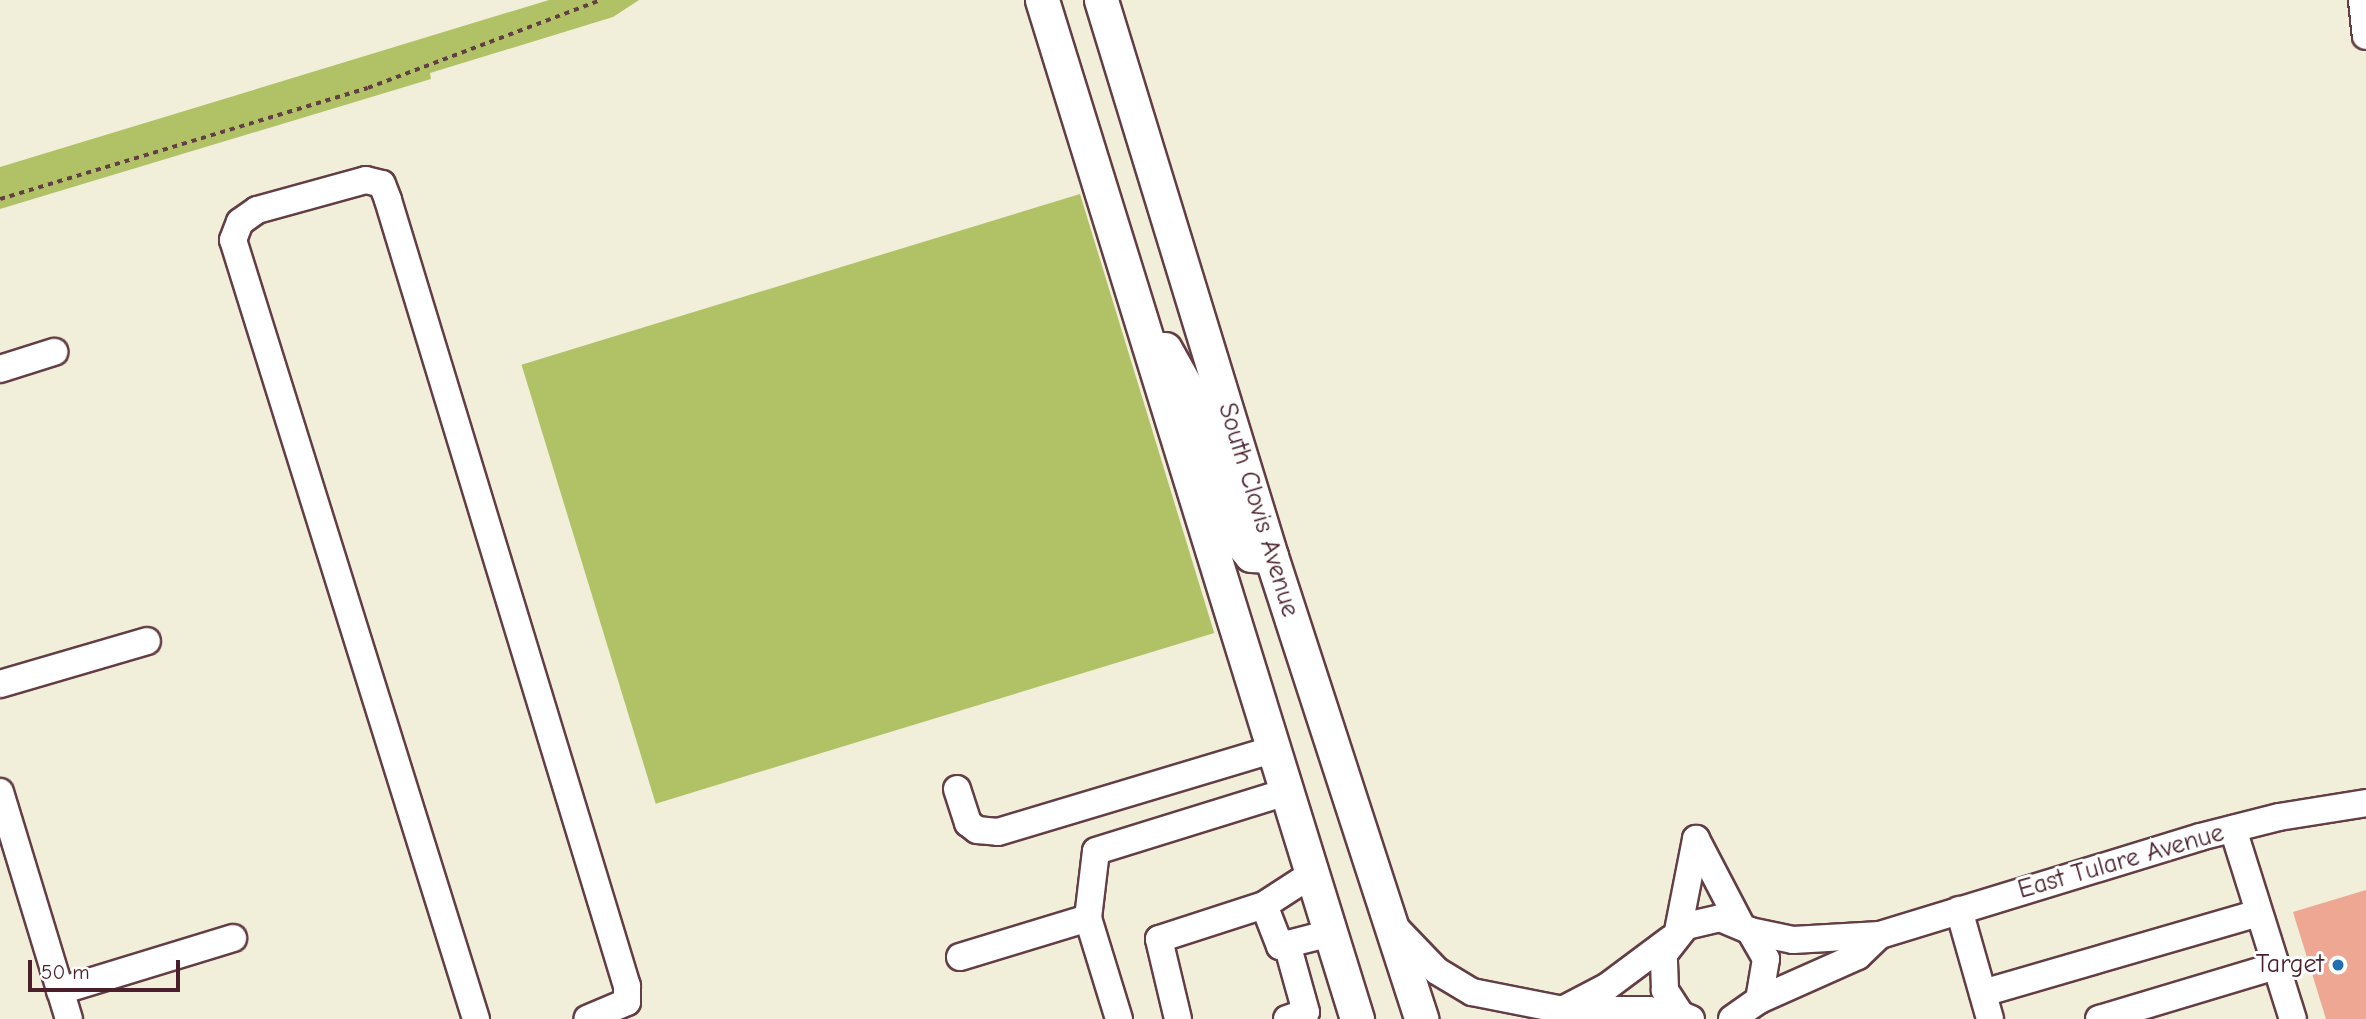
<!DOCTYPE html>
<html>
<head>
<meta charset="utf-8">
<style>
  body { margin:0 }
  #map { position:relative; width:2366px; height:1019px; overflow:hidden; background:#f1eeda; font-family:"Comic Neue",sans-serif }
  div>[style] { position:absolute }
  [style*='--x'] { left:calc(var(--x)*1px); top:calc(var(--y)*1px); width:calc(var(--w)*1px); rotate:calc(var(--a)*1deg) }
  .green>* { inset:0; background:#b0c265; transform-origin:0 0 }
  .building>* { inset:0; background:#eea792 }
  .path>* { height:3.5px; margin-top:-1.75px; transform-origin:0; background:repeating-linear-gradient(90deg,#633e45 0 5px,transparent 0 10px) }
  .roads { filter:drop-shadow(2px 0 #633e45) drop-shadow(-2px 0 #633e45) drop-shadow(0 2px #633e45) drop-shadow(0 -2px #633e45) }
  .minor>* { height:26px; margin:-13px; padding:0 13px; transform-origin:13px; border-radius:13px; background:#fff }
  .major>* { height:33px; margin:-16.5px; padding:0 16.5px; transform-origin:16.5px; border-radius:16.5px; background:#fff }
  .dots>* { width:19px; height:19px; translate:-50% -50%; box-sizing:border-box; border:4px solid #fff; border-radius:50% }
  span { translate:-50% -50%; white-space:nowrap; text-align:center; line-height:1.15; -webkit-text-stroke:6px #fff; paint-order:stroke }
  .street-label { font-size:26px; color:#4a1f2b }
  .poi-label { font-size:26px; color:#4a1f2b }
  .right { translate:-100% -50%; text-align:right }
  .scale { position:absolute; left:28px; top:960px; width:152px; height:32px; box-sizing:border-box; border:4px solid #4a1f2b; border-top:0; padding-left:9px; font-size:21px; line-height:24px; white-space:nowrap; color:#4a1f2b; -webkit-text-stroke:5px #fff; paint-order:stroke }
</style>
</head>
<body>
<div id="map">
  <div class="green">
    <div style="clip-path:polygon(549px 0,639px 0,613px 17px,430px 73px,431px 79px,0 209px,0 167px)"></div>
    <div style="left:1080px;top:194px;width:459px;height:584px;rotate:73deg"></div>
  </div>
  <div class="building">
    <div style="clip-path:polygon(2366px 890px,2366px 1019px,2326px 1019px,2293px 912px)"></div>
  </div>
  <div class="path">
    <div style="--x:0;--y:199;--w:384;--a:-16.8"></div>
    <div style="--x:368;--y:88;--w:249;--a:-20.7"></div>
  </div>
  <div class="roads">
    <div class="minor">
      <div style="--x:2362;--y:0;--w:36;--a:84"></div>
      <div style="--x:0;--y:369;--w:57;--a:-17.5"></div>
      <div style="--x:0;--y:684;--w:153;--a:-16.3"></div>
      <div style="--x:957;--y:789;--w:36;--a:72"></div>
      <div style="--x:968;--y:823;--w:11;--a:38"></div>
      <div style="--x:977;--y:830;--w:21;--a:5"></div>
      <div style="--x:998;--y:832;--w:288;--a:-16.7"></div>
      <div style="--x:0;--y:792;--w:237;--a:73.1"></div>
      <div style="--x:2233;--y:829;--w:199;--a:72.5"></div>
      <div style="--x:1312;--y:874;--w:57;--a:147.1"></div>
      <div style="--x:1264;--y:905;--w:44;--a:68.7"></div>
      <div style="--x:1280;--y:946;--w:53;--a:-14.3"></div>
      <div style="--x:1959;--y:910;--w:113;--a:74.1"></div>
      <div style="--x:1390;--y:922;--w:68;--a:46.2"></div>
      <div style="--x:1437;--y:971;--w:41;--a:31"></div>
      <div style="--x:1472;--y:992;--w:93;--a:11.2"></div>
      <div style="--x:1563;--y:1010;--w:86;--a:0"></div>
      <div style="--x:1649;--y:1010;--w:32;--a:9"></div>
      <div style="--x:1678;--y:931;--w:94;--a:-78.9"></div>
      <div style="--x:1696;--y:839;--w:97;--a:62.4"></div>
      <div style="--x:1750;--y:931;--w:44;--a:11.8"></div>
      <div style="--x:1793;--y:940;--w:87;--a:-3.3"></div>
      <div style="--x:1880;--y:935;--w:335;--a:-17"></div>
      <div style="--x:2200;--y:837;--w:81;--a:-14.2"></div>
      <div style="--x:2279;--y:817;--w:88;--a:-9.1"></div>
      <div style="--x:960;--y:957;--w:134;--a:-16.9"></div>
      <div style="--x:60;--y:991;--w:181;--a:-17"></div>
      <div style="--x:1983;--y:993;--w:287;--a:-16.2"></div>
      <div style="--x:1759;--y:1000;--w:108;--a:-24"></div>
      <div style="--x:1858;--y:956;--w:30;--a:-44"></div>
      <div style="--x:1566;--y:1008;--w:47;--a:-27.6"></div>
      <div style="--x:1608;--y:986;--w:79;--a:-36.7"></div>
      <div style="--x:476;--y:1019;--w:816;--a:-107.32"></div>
      <div style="--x:233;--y:240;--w:19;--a:-69"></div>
      <div style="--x:240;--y:222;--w:21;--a:-35"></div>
      <div style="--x:257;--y:210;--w:113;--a:-15.4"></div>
      <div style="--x:366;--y:180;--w:16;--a:14"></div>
      <div style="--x:382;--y:184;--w:17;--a:69"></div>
      <div style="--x:388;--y:200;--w:822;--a:73.09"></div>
      <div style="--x:627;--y:986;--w:16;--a:90"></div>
      <div style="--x:627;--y:1002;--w:43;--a:157"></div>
      <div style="--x:1119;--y:1019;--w:106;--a:-107.1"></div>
      <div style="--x:1088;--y:918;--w:67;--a:-83.2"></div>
      <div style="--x:1096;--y:851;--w:200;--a:-17.2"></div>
      <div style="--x:1178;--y:1019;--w:82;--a:-103.4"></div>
      <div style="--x:1159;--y:939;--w:110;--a:-17.9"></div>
      <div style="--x:1287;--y:1019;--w:20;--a:-20"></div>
      <div style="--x:1306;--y:1012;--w:71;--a:-105.6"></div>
      <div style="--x:1691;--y:1019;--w:11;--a:-158"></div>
      <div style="--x:1681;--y:1015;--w:30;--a:-123"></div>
      <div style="--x:1665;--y:990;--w:36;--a:-92"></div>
      <div style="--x:1664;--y:954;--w:36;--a:-52"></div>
      <div style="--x:1686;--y:926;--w:35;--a:-13"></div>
      <div style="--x:1720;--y:918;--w:33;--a:23"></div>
      <div style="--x:1750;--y:931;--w:32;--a:60"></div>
      <div style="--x:1766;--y:959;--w:42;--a:99.7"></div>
      <div style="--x:1759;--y:1000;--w:33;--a:145"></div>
      <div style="--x:2099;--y:1019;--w:185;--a:-16.7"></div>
    </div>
    <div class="major">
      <div style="--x:1042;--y:0;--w:1067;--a:72.82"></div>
      <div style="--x:1101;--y:0;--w:581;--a:73"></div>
      <div style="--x:1271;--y:556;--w:487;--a:72"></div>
      <div style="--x:1165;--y:349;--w:47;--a:60.7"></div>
      <div style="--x:1188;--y:390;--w:155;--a:71.9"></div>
      <div style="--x:1236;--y:537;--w:23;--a:50"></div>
      <div style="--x:1251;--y:555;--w:20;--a:3"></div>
    </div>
  </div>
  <div class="dots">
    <div style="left:2338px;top:965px;background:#1f6fb2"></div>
  </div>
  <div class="street-label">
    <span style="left:1258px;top:510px;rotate:73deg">South Clovis Avenue</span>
    <span style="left:2121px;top:862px;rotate:-16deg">East Tulare Avenue</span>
  </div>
  <div class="poi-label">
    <span class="right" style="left:2324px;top:965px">Target</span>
  </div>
  <div class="scale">50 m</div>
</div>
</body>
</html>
